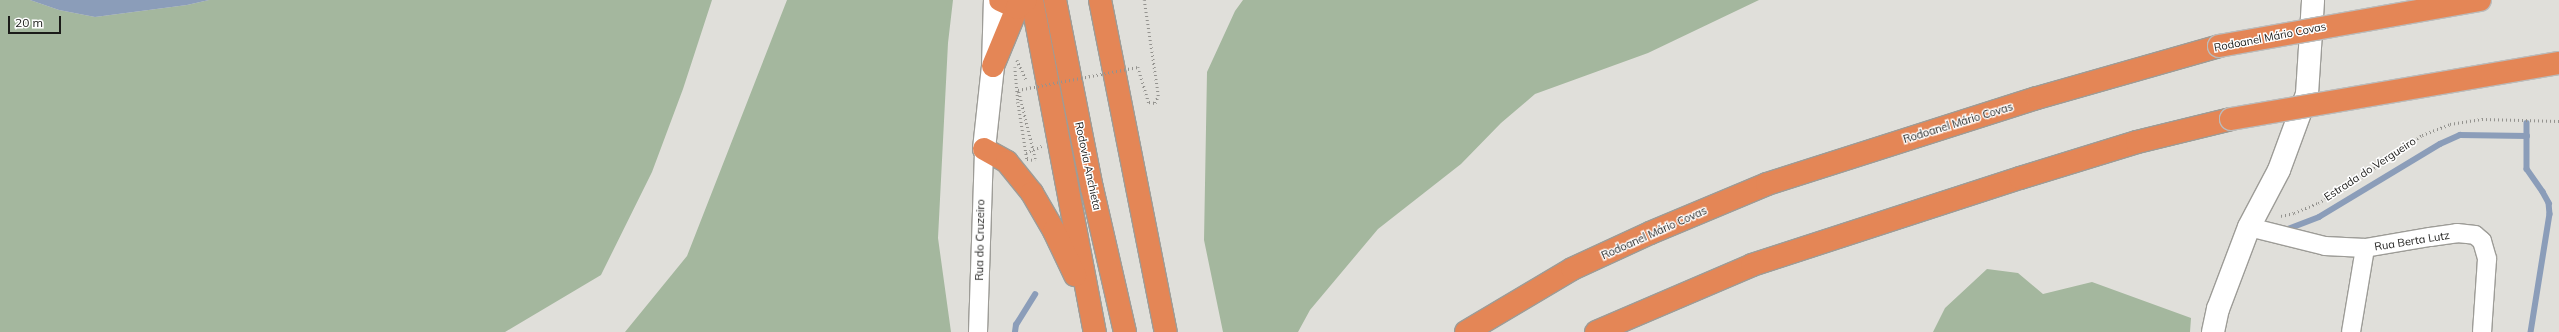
<!DOCTYPE html>
<html>
<head>
<meta charset="utf-8">
<style>
  body { margin:0 }
  #map { position:relative; width:2559px; height:332px; overflow:hidden; background:#e0dfda; font-family:Mulish,sans-serif }
  div>[style] { position:absolute }
  [style*='--x'] { left:calc(var(--x)*1px); top:calc(var(--y)*1px); width:calc(var(--w)*1px); rotate:calc(var(--a)*1deg) }
  .green>* { inset:0; background:#a4b79e }
  .water>* { inset:0; background:#8b9db9 }
  .stream>* { height:5.5px; margin:-2.75px; padding:0 2.75px; transform-origin:2.75px; border-radius:2.75px; background:#8b9db9 }
  .path>* { height:2.5px; margin-top:-1.25px; transform-origin:0; background:repeating-linear-gradient(90deg,#94938f 0 1px,transparent 0 4px) }
  .roads { filter:drop-shadow(1px 0 #9d9c97) drop-shadow(-1px 0 #9d9c97) drop-shadow(0 1px #9d9c97) drop-shadow(0 -1px #9d9c97) }
  .street>* { height:18px; margin:-9px; padding:0 9px; transform-origin:9px; border-radius:9px; background:#fff }
  .secondary>* { height:22px; margin:-11px; padding:0 11px; transform-origin:11px; border-radius:11px; background:#fff }
  .highway>* { height:22px; margin:-11px; padding:0 11px; transform-origin:11px; border-radius:11px; background:#e48656 }
  .path-bridge>* { height:2.5px; margin-top:-1.25px; transform-origin:0; background:repeating-linear-gradient(90deg,#94938f 0 1px,transparent 0 4px) }
  .bridges { filter:drop-shadow(1px 0 #bbbbba) drop-shadow(-1px 0 #bbbbba) drop-shadow(0 1px #bbbbba) drop-shadow(0 -1px #bbbbba) }
  .highway-bridge>* { height:22px; margin:-11px; padding:0 11px; transform-origin:11px; border-radius:11px; background:#e48656 }
  span { translate:-50% -50%; white-space:nowrap; text-align:center; line-height:1.15; -webkit-text-stroke:3px #fff; paint-order:stroke }
  .street-label { font-size:11px; color:#1b1b19 }
  .scale { position:absolute; left:8px; top:16px; width:53px; height:18px; box-sizing:border-box; border:2px solid #1b1b19; border-top:0; padding-left:5px; font-size:12px; line-height:14px; white-space:nowrap; color:#1b1b19; -webkit-text-stroke:3px #fff; paint-order:stroke }
</style>
</head>
<body>
<div id="map">
  <div class="green">
    <div style="clip-path:polygon(0 0,30px 0,59px 10px,95px 17px,187px 5px,209px 0,712px 0,683px 89px,652px 172px,601px 275px,505px 332px,0 332px)"></div>
    <div style="clip-path:polygon(787px 0,953px 0,948px 43px,938px 238px,951px 332px,625px 332px,687px 256px)"></div>
    <div style="clip-path:polygon(1243px 0,1759px 0,1648px 53px,1535px 94px,1501px 123px,1461px 164px,1378px 229px,1310px 310px,1298px 332px,1223px 332px,1204px 240px,1207px 72px,1235px 11px)"></div>
    <div style="clip-path:polygon(1987px 269px,2018px 273px,2043px 294px,2092px 282px,2191px 318px,2190px 332px,1933px 332px,1945px 308px)"></div>
  </div>
  <div class="water">
    <div style="clip-path:polygon(30px 0,209px 0,187px 5px,95px 17px,59px 10px)"></div>
  </div>
  <div class="stream">
    <div style="--x:2527;--y:123;--w:46;--a:90"></div>
    <div style="--x:2527;--y:169;--w:28;--a:55"></div>
    <div style="--x:2543;--y:192;--w:13;--a:61"></div>
    <div style="--x:2549;--y:203;--w:11;--a:85"></div>
    <div style="--x:2550;--y:214;--w:120;--a:99.1"></div>
    <div style="--x:2288;--y:229;--w:33;--a:-21"></div>
    <div style="--x:2319;--y:217;--w:141;--a:-31.1"></div>
    <div style="--x:2440;--y:144;--w:22;--a:-24"></div>
    <div style="--x:2460;--y:135;--w:67;--a:0.9"></div>
    <div style="--x:1015;--y:332;--w:7;--a:-82"></div>
    <div style="--x:1016;--y:325;--w:36;--a:-58"></div>
  </div>
  <div class="path">
    <div style="--x:1017;--y:60;--w:21;--a:65"></div>
    <div style="--x:1015;--y:67;--w:35;--a:85"></div>
    <div style="--x:1138;--y:67;--w:37;--a:73"></div>
    <div style="--x:1149;--y:102;--w:6;--a:9"></div>
    <div style="--x:1155;--y:103;--w:8;--a:-67"></div>
    <div style="--x:1158;--y:96;--w:8;--a:-97"></div>
    <div style="--x:1157;--y:88;--w:89;--a:-98.4"></div>
    <div style="--x:1026;--y:153;--w:17;--a:-25"></div>
    <div style="--x:2281;--y:216;--w:13;--a:-13"></div>
    <div style="--x:2294;--y:213;--w:26;--a:-23"></div>
    <div style="--x:2318;--y:203;--w:38;--a:-30"></div>
    <div style="--x:2351;--y:184;--w:86;--a:-34.6"></div>
    <div style="--x:2422;--y:135;--w:30;--a:-21"></div>
    <div style="--x:2450;--y:124;--w:32;--a:-9"></div>
    <div style="--x:2482;--y:119;--w:77;--a:1.5"></div>
  </div>
  <div class="roads">
    <div class="street">
      <div style="--x:2249;--y:227;--w:78;--a:14"></div>
      <div style="--x:2325;--y:246;--w:40;--a:2.9"></div>
      <div style="--x:2365;--y:248;--w:66;--a:-9.6"></div>
      <div style="--x:2430;--y:237;--w:27;--a:-8"></div>
      <div style="--x:2457;--y:233;--w:18;--a:6"></div>
      <div style="--x:2475;--y:235;--w:9;--a:41"></div>
      <div style="--x:2482;--y:241;--w:19;--a:74"></div>
      <div style="--x:2487;--y:259;--w:73;--a:93.9"></div>
      <div style="--x:978;--y:332;--w:183;--a:-88.1"></div>
      <div style="--x:2351;--y:332;--w:85;--a:-80.5"></div>
    </div>
    <div class="secondary">
      <div style="--x:984;--y:149;--w:83;--a:-83.8"></div>
      <div style="--x:993;--y:66;--w:66;--a:-88.3"></div>
      <div style="--x:2213;--y:332;--w:24;--a:-78"></div>
      <div style="--x:2218;--y:309;--w:88;--a:-69.3"></div>
      <div style="--x:2249;--y:227;--w:64;--a:-62.2"></div>
      <div style="--x:2279;--y:170;--w:81;--a:-69.8"></div>
      <div style="--x:2307;--y:94;--w:94;--a:-86.3"></div>
    </div>
    <div class="highway">
      <div style="--x:1000;--y:0;--w:19;--a:25"></div>
      <div style="--x:1032;--y:0;--w:338;--a:79.3"></div>
      <div style="--x:1055;--y:0;--w:192;--a:78.9"></div>
      <div style="--x:1092;--y:188;--w:148;--a:77.1"></div>
      <div style="--x:1100;--y:0;--w:338;--a:78.8"></div>
      <div style="--x:993;--y:66;--w:63;--a:-67.5"></div>
      <div style="--x:1017;--y:8;--w:12;--a:-42"></div>
      <div style="--x:984;--y:149;--w:26;--a:29"></div>
      <div style="--x:1007;--y:162;--w:40;--a:51"></div>
      <div style="--x:1032;--y:193;--w:44;--a:59.9"></div>
      <div style="--x:1054;--y:231;--w:49;--a:64.5"></div>
      <div style="--x:1466;--y:332;--w:123;--a:-30.7"></div>
      <div style="--x:1572;--y:269;--w:86;--a:-24.8"></div>
      <div style="--x:1650;--y:233;--w:127;--a:-22.7"></div>
      <div style="--x:1767;--y:184;--w:283;--a:-17.7"></div>
      <div style="--x:2037;--y:98;--w:189;--a:-15.9"></div>
      <div style="--x:1596;--y:332;--w:170;--a:-23.2"></div>
      <div style="--x:1752;--y:265;--w:282;--a:-18"></div>
      <div style="--x:2020;--y:178;--w:122;--a:-17.1"></div>
      <div style="--x:2137;--y:142;--w:97;--a:-13.7"></div>
    </div>
  </div>
  <div class="path-bridge">
    <div style="--x:1018;--y:102;--w:58;--a:81"></div>
    <div style="--x:1027;--y:159;--w:4;--a:14"></div>
    <div style="--x:1031;--y:160;--w:4;--a:-14"></div>
    <div style="--x:1035;--y:159;--w:71;--a:-103.8"></div>
    <div style="--x:1018;--y:90;--w:122;--a:-10.9"></div>
  </div>
  <div class="bridges">
    <div class="highway-bridge">
      <div style="--x:2219;--y:46;--w:265;--a:-10"></div>
      <div style="--x:2231;--y:119;--w:333;--a:-9.7"></div>
    </div>
  </div>
  <div class="street-label">
    <span style="left:2270px;top:37px;rotate:-11deg">Rodoanel Mário Covas</span>
    <span style="left:1958px;top:123px;rotate:-17deg">Rodoanel Mário Covas</span>
    <span style="left:1088px;top:166px;rotate:78deg">Rodovia Anchieta</span>
    <span style="left:2370px;top:169px;rotate:-33deg">Estrada do Vergueiro</span>
    <span style="left:1654px;top:233px;rotate:-24deg">Rodoanel Mário Covas</span>
    <span style="left:980px;top:240px;rotate:-89deg">Rua do Cruzeiro</span>
    <span style="left:2412px;top:241px;rotate:-9deg">Rua Berta Lutz</span>
  </div>
  <div class="scale">20 m</div>
</div>
</body>
</html>
